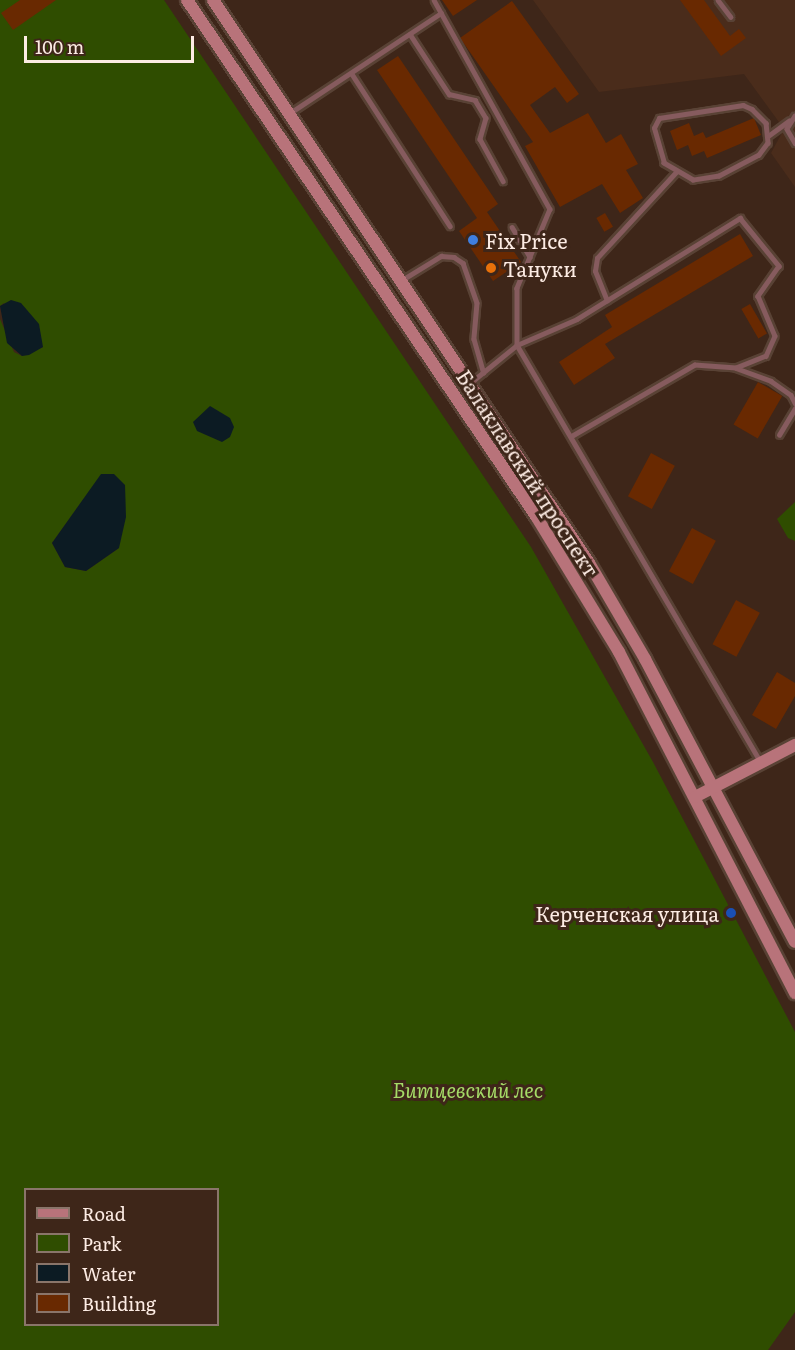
<!DOCTYPE html>
<html>
<head>
<meta charset="utf-8">
<style>
  body { margin:0 }
  #map { position:relative; width:795px; height:1350px; overflow:hidden; background:#3e2619; font-family:Literata,serif }
  div>[style] { position:absolute }
  [style*='--x'] { left:calc(var(--x)*1px); top:calc(var(--y)*1px); width:calc(var(--w)*1px); rotate:calc(var(--a)*1deg) }
  .built>* { inset:0; background:#4a2c1b }
  .green>* { inset:0; background:#2f4d00 }
  .water>* { inset:0; background:#0c1b23 }
  .building>* { inset:0; background:#692901; transform-origin:0 0 }
  .roads { filter:drop-shadow(2px 0 #594235) drop-shadow(-2px 0 #594235) drop-shadow(0 2px #594235) drop-shadow(0 -2px #594235) }
  .lane>* { height:4.5px; margin:-2.25px; padding:0 2.25px; transform-origin:2.25px; border-radius:2.25px; background:#865b5e }
  .secondary>* { height:12px; margin:-6px; padding:0 6px; transform-origin:6px; border-radius:6px; background:#b8737a }
  .dots>* { width:16px; height:16px; translate:-50% -50%; box-sizing:border-box; border:3px solid #3e2619; border-radius:50% }
  span { translate:-50% -50%; white-space:nowrap; text-align:center; line-height:1.15; -webkit-text-stroke:6px #3e2619; paint-order:stroke }
  .poi-label { font-size:20px; color:#fdece4 }
  .left { translate:0 -50%; text-align:left }
  .right { translate:-100% -50%; text-align:right }
  .street-label { font-size:20px; color:#fdece4 }
  .park-label { font-size:20px; color:#a5db67; font-style:italic }
  .legend { position:absolute; left:24px; top:1188px; width:195px; height:138px; box-sizing:border-box; background:#3e2619; border:2px solid #8a756a; margin:0; padding:8px 10px; list-style:none; font-size:18px; color:#fdece4 }
  .legend li { display:flex; align-items:center; gap:12px; height:30px }
  .legend b { width:30px; border:2px solid #8a756a }
  .scale { position:absolute; left:24px; top:36px; width:170px; height:27px; box-sizing:border-box; border:3px solid #fdece4; border-top:0; padding-left:8px; font-size:18px; line-height:21px; white-space:nowrap; color:#fdece4; -webkit-text-stroke:4px #3e2619; paint-order:stroke }
</style>
</head>
<body>
<div id="map">
  <div class="built">
    <div style="clip-path:polygon(533px 0,795px 0,795px 187px,771px 153px,784px 129px,744px 74px,599px 92px)"></div>
  </div>
  <div class="green">
    <div style="clip-path:polygon(evenodd,0 0,164px 0,531px 547px,653px 762px,795px 1032px,795px 1312px,768px 1350px,0 1350px,0 319px,14px 352px,22px 356px,43px 347px,4px 303px,0 306px,0 0,101px 475px,119px 548px,86px 571px,65px 567px,52px 543px,101px 475px,0 0,26px 1190px,218px 1190px,218px 1324px,26px 1324px,26px 1190px)"></div>
    <div style="clip-path:polygon(795px 502px,795px 541px,788px 538px,777px 519px)"></div>
  </div>
  <div class="water">
    <div style="clip-path:polygon(11px 300px,21px 303px,39px 324px,43px 347px,29px 355px,22px 356px,7px 343px,0 306px)"></div>
    <div style="clip-path:polygon(210px 406px,230px 418px,234px 427px,230px 437px,222px 442px,197px 431px,193px 422px)"></div>
    <div style="clip-path:polygon(101px 474px,114px 474px,125px 485px,126px 517px,119px 548px,86px 571px,65px 567px,52px 543px)"></div>
  </div>
  <div class="building">
    <div style="clip-path:polygon(20px 0,56px 0,13px 30px,1px 13px)"></div>
    <div style="clip-path:polygon(442px 0,477px 0,453px 16px)"></div>
    <div style="clip-path:polygon(680px 0,704px 0,730px 36px,739px 29px,746px 38px,721px 56px)"></div>
    <div style="clip-path:polygon(512px 1px,579px 94px,567px 103px,555px 87px,530px 105px,550px 133px,588px 113px,606px 143px,621px 134px,638px 164px,626px 170px,643px 198px,620px 213px,602px 184px,560px 207px,525px 146px,533px 142px,460px 38px)"></div>
    <div style="clip-path:polygon(398px 56px,498px 204px,487px 212px,521px 262px,493px 281px,459px 231px,477px 218px,377px 70px)"></div>
    <div style="clip-path:polygon(754px 118px,761px 135px,707px 158px,704px 151px,692px 156px,688px 145px,677px 150px,670px 131px,689px 123px,694px 136px,703px 132px,706px 138px)"></div>
    <div style="left:605px;top:213px;width:16px;height:10px;rotate:60deg"></div>
    <div style="clip-path:polygon(740px 234px,753px 256px,605px 344px,615px 358px,574px 385px,559px 362px,612px 327px,605px 315px)"></div>
    <div style="left:750px;top:304px;width:34px;height:10px;rotate:60deg"></div>
    <div style="left:758px;top:382px;width:28px;height:49px;rotate:30deg"></div>
    <div style="left:651px;top:453px;width:27px;height:49px;rotate:28deg"></div>
    <div style="left:692px;top:528px;width:27px;height:49px;rotate:28deg"></div>
    <div style="left:736px;top:600px;width:27px;height:50px;rotate:28deg"></div>
    <div style="clip-path:polygon(777px 672px,795px 683px,795px 696px,776px 729px,752px 715px)"></div>
  </div>
  <div class="roads">
    <div class="lane">
      <div style="--x:434;--y:0;--w:239;--a:61"></div>
      <div style="--x:550;--y:209;--w:86;--a:112.7"></div>
      <div style="--x:517;--y:288;--w:57;--a:90"></div>
      <div style="--x:517;--y:345;--w:483;--a:59.7"></div>
      <div style="--x:718;--y:0;--w:21;--a:53"></div>
      <div style="--x:410;--y:34;--w:72;--a:57"></div>
      <div style="--x:449;--y:94;--w:27;--a:13"></div>
      <div style="--x:475;--y:100;--w:21;--a:59"></div>
      <div style="--x:486;--y:118;--w:22;--a:106"></div>
      <div style="--x:480;--y:139;--w:48;--a:61.3"></div>
      <div style="--x:352;--y:74;--w:181;--a:57.2"></div>
      <div style="--x:743;--y:105;--w:10;--a:24"></div>
      <div style="--x:752;--y:109;--w:20;--a:45"></div>
      <div style="--x:766;--y:123;--w:20;--a:84"></div>
      <div style="--x:768;--y:143;--w:15;--a:127"></div>
      <div style="--x:759;--y:155;--w:45;--a:152.3"></div>
      <div style="--x:719;--y:176;--w:26;--a:171"></div>
      <div style="--x:693;--y:180;--w:34;--a:-150"></div>
      <div style="--x:664;--y:163;--w:36;--a:-106"></div>
      <div style="--x:654;--y:128;--w:11;--a:-63"></div>
      <div style="--x:659;--y:118;--w:85;--a:-8.8"></div>
      <div style="--x:290;--y:113;--w:181;--a:-33.5"></div>
      <div style="--x:795;--y:116;--w:15;--a:122"></div>
      <div style="--x:787;--y:129;--w:16;--a:60"></div>
      <div style="--x:768;--y:136;--w:26;--a:-36"></div>
      <div style="--x:512;--y:227;--w:35;--a:59"></div>
      <div style="--x:402;--y:280;--w:46;--a:-31.6"></div>
      <div style="--x:441;--y:256;--w:13;--a:4"></div>
      <div style="--x:454;--y:257;--w:11;--a:34"></div>
      <div style="--x:463;--y:263;--w:42;--a:70.7"></div>
      <div style="--x:477;--y:303;--w:36;--a:95"></div>
      <div style="--x:474;--y:339;--w:35;--a:74"></div>
      <div style="--x:607;--y:301;--w:32;--a:-112"></div>
      <div style="--x:595;--y:271;--w:13;--a:-81"></div>
      <div style="--x:597;--y:258;--w:118;--a:-47.4"></div>
      <div style="--x:736;--y:368;--w:37;--a:20"></div>
      <div style="--x:771;--y:381;--w:24;--a:35"></div>
      <div style="--x:791;--y:395;--w:9;--a:63"></div>
      <div style="--x:470;--y:383;--w:60;--a:-39"></div>
      <div style="--x:517;--y:345;--w:65;--a:-23.4"></div>
      <div style="--x:577;--y:319;--w:192;--a:-31.8"></div>
      <div style="--x:740;--y:218;--w:62;--a:50.9"></div>
      <div style="--x:779;--y:266;--w:37;--a:125"></div>
      <div style="--x:758;--y:296;--w:43;--a:67"></div>
      <div style="--x:775;--y:336;--w:22;--a:114"></div>
      <div style="--x:766;--y:356;--w:32;--a:158"></div>
      <div style="--x:736;--y:368;--w:41;--a:-175.8"></div>
      <div style="--x:695;--y:365;--w:143;--a:149.9"></div>
      <div style="--x:779;--y:435;--w:31;--a:-59"></div>
    </div>
    <div class="secondary">
      <div style="--x:187;--y:0;--w:623;--a:55.93"></div>
      <div style="--x:536;--y:516;--w:159;--a:58.6"></div>
      <div style="--x:619;--y:652;--w:384;--a:62.7"></div>
      <div style="--x:213;--y:0;--w:677;--a:56.26"></div>
      <div style="--x:589;--y:563;--w:111;--a:59.7"></div>
      <div style="--x:645;--y:659;--w:320;--a:62.1"></div>
      <div style="--x:695;--y:797;--w:113;--a:-27.5"></div>
    </div>
  </div>
  <div class="dots">
    <div style="left:473px;top:240px;background:#3f7fe0"></div>
    <div style="left:491px;top:268px;background:#e8710a"></div>
    <div style="left:731px;top:913px;background:#1a4fb4"></div>
  </div>
  <div class="poi-label">
    <span class="left" style="left:485px;top:240px">Fix Price</span>
    <span class="left" style="left:503px;top:268px">Тануки</span>
    <span class="right" style="left:719px;top:913px">Керченская улица</span>
  </div>
  <div class="street-label">
    <span style="left:528px;top:473px;rotate:57deg">Балаклавский проспект</span>
  </div>
  <div class="park-label">
    <span style="left:468px;top:1089px">Битцевский лес</span>
  </div>
  <ul class="legend">
  <li><b style="height:8px;background:#b8737a"></b>Road</li>
  <li><b style="height:16px;background:#2f4d00"></b>Park</li>
  <li><b style="height:16px;background:#0c1b23"></b>Water</li>
  <li><b style="height:16px;background:#692901"></b>Building</li>
  </ul>
  <div class="scale">100 m</div>
</div>
</body>
</html>
